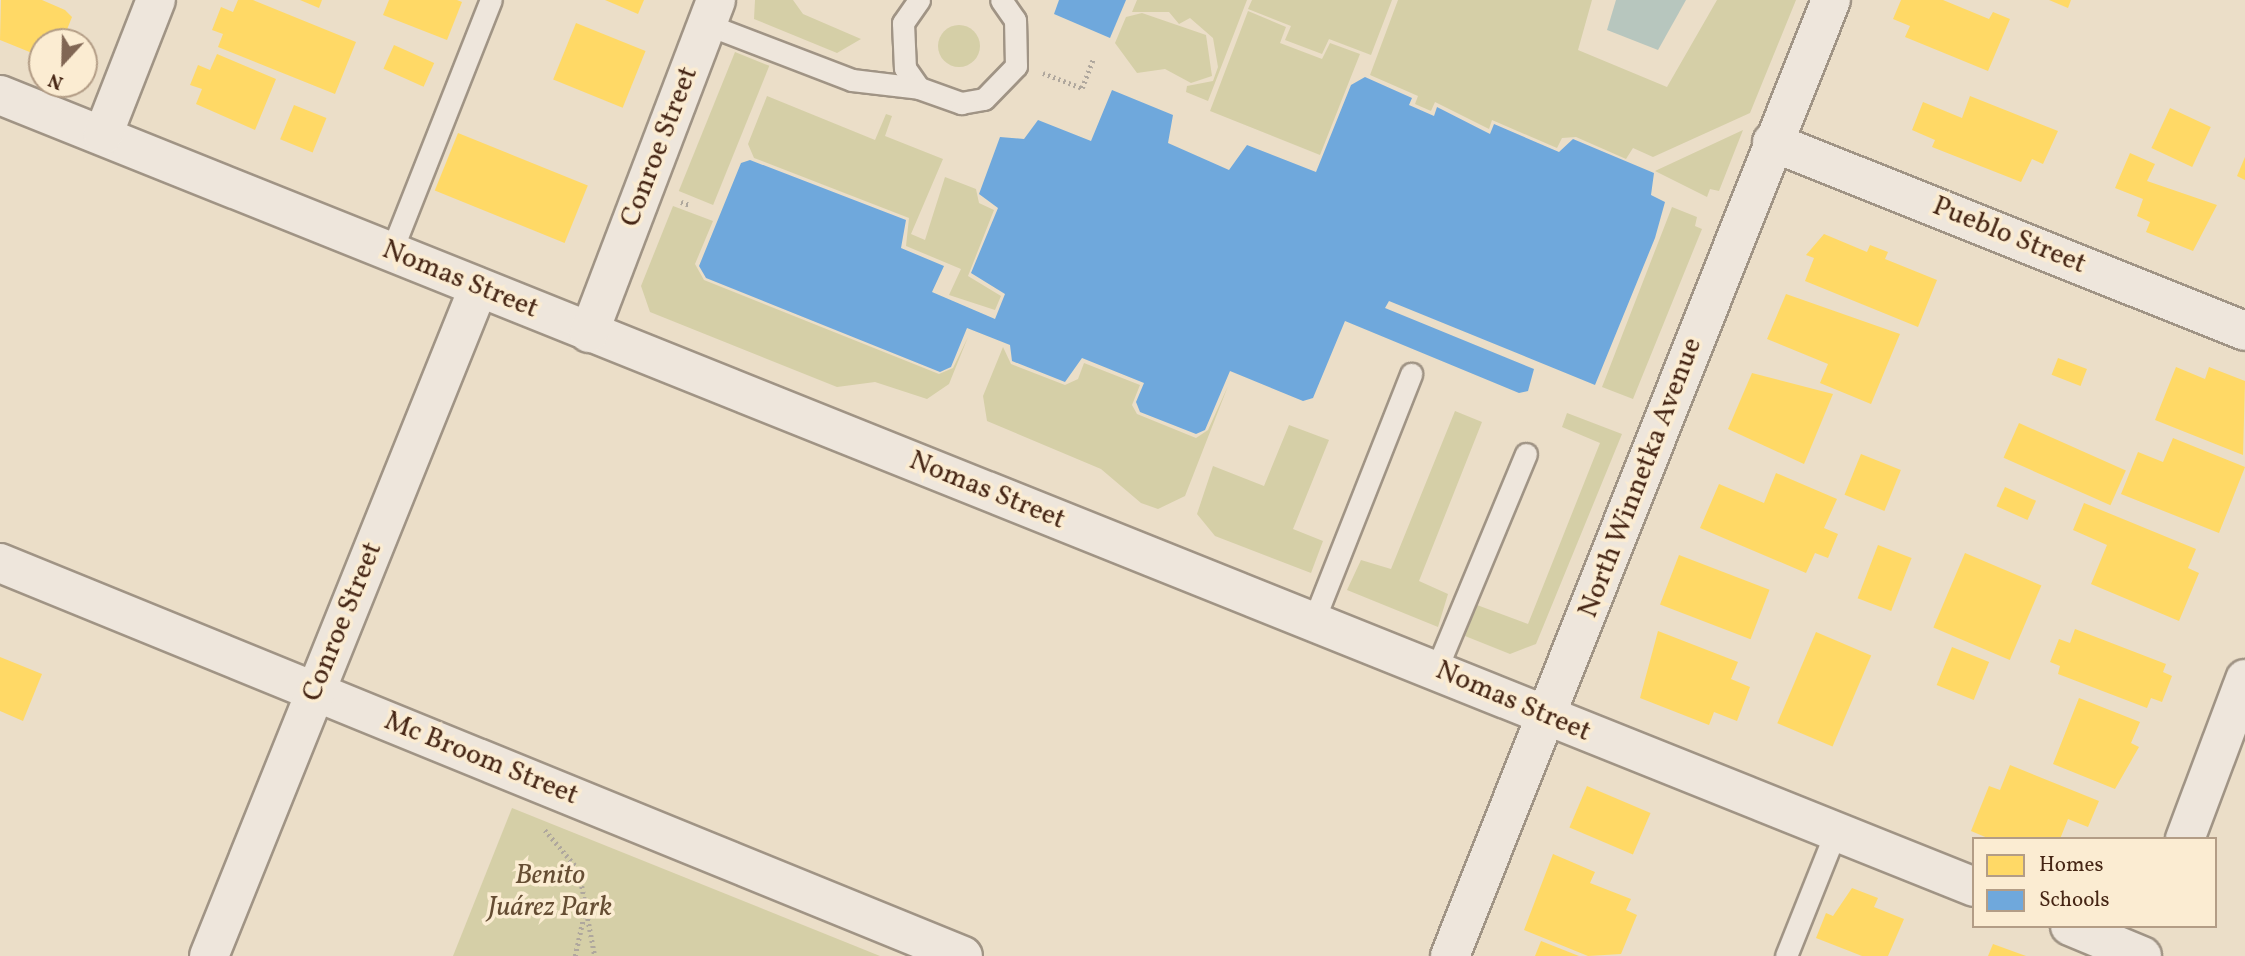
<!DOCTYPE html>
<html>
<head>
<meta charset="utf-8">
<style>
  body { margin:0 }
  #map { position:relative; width:2245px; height:956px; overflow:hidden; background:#ebdec8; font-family:Vollkorn,serif }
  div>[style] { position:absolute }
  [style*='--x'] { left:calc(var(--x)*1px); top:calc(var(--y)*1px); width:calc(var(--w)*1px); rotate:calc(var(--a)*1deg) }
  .green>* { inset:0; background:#d5cfa7; transform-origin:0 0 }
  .round { border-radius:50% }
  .water>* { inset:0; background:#b7c6be }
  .homes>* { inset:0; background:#ffd966; transform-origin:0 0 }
  .schools>* { inset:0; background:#6fa8dc }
  .path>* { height:4.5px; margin-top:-2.25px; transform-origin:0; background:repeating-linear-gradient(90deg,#afa79d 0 2px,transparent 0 5.5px) }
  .roads { filter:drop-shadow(2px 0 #a09485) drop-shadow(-2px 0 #a09485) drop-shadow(0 2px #a09485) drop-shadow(0 -2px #a09485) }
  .lane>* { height:21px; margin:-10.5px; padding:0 10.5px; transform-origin:10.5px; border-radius:10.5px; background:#eee6dc }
  .street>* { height:38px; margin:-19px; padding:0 19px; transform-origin:19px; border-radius:19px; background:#eee6dc }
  span { translate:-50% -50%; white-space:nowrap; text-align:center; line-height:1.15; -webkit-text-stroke:7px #fbecd2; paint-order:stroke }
  .street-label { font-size:28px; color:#462615 }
  .park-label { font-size:28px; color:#654d33; font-style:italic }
  .legend { position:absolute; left:1972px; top:837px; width:245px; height:91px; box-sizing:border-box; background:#fbecd2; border:2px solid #b39d86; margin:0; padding:9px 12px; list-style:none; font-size:21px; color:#462615 }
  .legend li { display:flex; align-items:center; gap:14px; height:35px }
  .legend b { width:35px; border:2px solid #b39d86 }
  .north { position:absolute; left:28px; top:28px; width:70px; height:70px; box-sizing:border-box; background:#fbecd2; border:2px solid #b39d86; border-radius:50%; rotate:202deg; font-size:19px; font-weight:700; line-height:28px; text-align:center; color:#462615 }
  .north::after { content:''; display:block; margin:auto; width:24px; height:32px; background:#806654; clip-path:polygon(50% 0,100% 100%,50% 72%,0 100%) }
</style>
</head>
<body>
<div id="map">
  <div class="green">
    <div style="clip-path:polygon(755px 0,793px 0,803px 14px,861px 39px,837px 53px,754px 19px)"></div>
    <div style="clip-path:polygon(1137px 0,1247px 0,1208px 101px,1186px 92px,1187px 86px,1213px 81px,1218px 67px,1213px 38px,1190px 18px,1179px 24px,1169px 12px,1132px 12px)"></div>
    <div style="clip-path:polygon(1252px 0,1392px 0,1371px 55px,1329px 39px,1322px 54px,1285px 40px,1291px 26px,1248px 9px)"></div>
    <div style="clip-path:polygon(1398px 0,1592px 0,1578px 50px,1667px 87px,1717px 0,1796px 0,1750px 113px,1653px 157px,1633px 148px,1626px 159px,1576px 137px,1562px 138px,1557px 148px,1492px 120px,1489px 129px,1435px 102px,1431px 111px,1415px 104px,1418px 96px,1370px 75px)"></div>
    <div style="clip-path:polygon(1248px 11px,1286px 27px,1280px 43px,1322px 59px,1330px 43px,1360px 54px,1320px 155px,1210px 111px)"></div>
    <div style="clip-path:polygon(1142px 13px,1206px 35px,1212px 76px,1191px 83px,1165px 69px,1137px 73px,1115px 43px,1126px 17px)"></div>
    <div class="round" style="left:938px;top:25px;width:42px;height:42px"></div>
    <div style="left:735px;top:52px;width:37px;height:150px;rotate:22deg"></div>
    <div style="clip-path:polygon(767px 96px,875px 140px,886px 114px,892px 116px,885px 136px,943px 159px,911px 234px,925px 240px,945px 177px,976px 189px,979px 203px,994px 210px,968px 276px,1001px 296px,995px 310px,949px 295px,961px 269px,906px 246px,909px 218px,754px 158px,748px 144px)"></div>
    <div style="clip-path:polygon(1743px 130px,1719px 191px,1710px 189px,1707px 197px,1655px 171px)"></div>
    <div style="clip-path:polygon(673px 206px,713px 221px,695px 264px,704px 280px,939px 374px,953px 368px,968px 337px,949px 384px,927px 399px,875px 382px,837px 387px,650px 312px,641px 286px)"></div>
    <div style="clip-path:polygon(1672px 207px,1697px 217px,1695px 226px,1702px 229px,1633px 399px,1602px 387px)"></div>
    <div style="clip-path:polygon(1003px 347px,1011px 364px,1065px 385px,1078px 379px,1084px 363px,1140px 385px,1132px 405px,1137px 414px,1196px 438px,1208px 430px,1228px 386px,1185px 496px,1158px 509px,1141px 503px,1101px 469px,987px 421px,983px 396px)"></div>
    <div style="clip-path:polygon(1455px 411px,1482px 422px,1419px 581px,1448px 594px,1438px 627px,1347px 590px,1361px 560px,1391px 569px)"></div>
    <div style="clip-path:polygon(1567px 413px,1622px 434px,1536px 644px,1510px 654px,1465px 636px,1477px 605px,1528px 624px,1600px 443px,1562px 427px)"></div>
    <div style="clip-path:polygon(1289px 425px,1329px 440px,1293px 529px,1323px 541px,1311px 573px,1215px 536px,1197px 514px,1213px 466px,1264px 486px)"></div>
    <div style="clip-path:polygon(512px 808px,880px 956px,453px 956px)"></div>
  </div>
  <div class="water">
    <div style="clip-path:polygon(1616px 0,1686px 0,1658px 50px,1607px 30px)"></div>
  </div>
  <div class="homes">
    <div style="clip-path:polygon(1px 0,42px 0,65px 10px,72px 17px,62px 42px,42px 42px,42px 57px,0 40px)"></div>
    <div style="clip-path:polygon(238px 0,253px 0,356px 42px,335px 94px,218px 47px,223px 34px,212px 30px,221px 7px,233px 12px)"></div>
    <div style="clip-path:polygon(300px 0,322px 0,319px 8px)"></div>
    <div style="clip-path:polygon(389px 0,457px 0,462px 2px,447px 40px,383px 15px)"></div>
    <div style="clip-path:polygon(605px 0,644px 0,638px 14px)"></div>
    <div style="clip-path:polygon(1901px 0,1943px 0,1989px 19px,1993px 12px,2010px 19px,1988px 71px,1905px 37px,1910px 26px,1893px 19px)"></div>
    <div style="clip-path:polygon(2049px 0,2071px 0,2068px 8px)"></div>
    <div style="left:576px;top:23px;width:75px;height:61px;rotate:22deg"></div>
    <div style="left:394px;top:45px;width:44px;height:26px;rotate:24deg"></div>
    <div style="clip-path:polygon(217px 54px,276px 79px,255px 130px,196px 104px,202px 89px,190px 85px,198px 65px,210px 70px)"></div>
    <div style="clip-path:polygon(1970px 96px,2058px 131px,2043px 164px,2032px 159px,2021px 182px,1932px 147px,1935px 140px,1912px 130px,1923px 102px,1962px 118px)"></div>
    <div style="left:294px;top:105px;width:35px;height:37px;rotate:22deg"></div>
    <div style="left:2170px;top:108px;width:45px;height:44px;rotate:25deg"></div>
    <div style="left:458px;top:133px;width:140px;height:62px;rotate:22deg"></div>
    <div style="clip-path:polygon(2130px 153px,2155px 164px,2147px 181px,2217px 205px,2193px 251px,2146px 232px,2150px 222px,2137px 216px,2143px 199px,2115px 188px)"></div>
    <div style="clip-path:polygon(2245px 157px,2245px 180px,2237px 176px)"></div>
    <div style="clip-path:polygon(1824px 234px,1867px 252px,1870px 245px,1888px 252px,1885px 259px,1937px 280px,1918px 327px,1805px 281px,1814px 258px,1806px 255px)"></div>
    <div style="clip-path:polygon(1786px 294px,1900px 334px,1871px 404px,1820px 383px,1828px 364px,1767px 339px)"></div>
    <div style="left:2058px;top:358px;width:31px;height:18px;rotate:21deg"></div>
    <div style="clip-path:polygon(2176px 367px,2205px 379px,2209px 367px,2245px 381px,2243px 455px,2155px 420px)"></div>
    <div style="clip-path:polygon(1752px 373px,1833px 394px,1804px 464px,1728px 429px)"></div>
    <div style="left:2019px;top:423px;width:117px;height:38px;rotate:24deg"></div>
    <div style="clip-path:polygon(2173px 438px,2245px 467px,2219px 533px,2121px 494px,2138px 452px,2163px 462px)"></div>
    <div style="left:1861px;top:454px;width:43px;height:44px;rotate:22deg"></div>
    <div style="clip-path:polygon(1776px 473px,1837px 499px,1824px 528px,1838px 534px,1828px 558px,1815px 553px,1806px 573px,1700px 528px,1719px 484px,1764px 503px)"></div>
    <div style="left:2005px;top:487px;width:34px;height:21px;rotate:24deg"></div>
    <div style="clip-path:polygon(2084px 503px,2196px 549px,2188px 568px,2199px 573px,2179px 621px,2091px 584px,2107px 545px,2073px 530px)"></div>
    <div style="left:1878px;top:545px;width:36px;height:57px;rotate:21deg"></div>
    <div style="left:1965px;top:553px;width:83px;height:81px;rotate:23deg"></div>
    <div style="left:1679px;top:555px;width:97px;height:53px;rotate:21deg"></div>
    <div style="clip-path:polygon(2075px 629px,2166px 664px,2163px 672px,2172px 676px,2162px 702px,2151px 698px,2147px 708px,2058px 674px,2060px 666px,2050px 662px,2059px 639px,2070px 643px)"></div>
    <div style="clip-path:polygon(1658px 631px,1738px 662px,1731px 679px,1750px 687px,1737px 721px,1714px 712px,1709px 725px,1640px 698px)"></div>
    <div style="left:1816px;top:632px;width:60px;height:99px;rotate:23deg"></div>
    <div style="left:1952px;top:647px;width:40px;height:41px;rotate:22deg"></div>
    <div style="clip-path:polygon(0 657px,42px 674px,23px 721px,0 711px)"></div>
    <div style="clip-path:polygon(2079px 698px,2140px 722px,2131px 743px,2139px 747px,2115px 789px,2053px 764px)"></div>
    <div style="clip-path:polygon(2010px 765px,2099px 801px,2088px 827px,2068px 819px,2060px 839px,1990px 839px,1971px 831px,1989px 786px,2000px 790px)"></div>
    <div style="left:1587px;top:786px;width:69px;height:45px;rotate:23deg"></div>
    <div style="clip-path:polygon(1553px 854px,1595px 872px,1590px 883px,1631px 899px,1626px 910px,1637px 915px,1621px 954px,1588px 956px,1524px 930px)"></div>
    <div style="clip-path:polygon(1852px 888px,1878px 898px,1874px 907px,1904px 919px,1888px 956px,1862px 956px,1816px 938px,1826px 913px,1833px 916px)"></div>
    <div style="clip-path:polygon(1541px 941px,1579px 956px,1535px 956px)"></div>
    <div style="clip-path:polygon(1993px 944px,2026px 956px,1988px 956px)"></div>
  </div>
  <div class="schools">
    <div style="clip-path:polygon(1059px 0,1126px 0,1110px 38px,1054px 14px)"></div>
    <div style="clip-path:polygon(1365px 77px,1412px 98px,1409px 105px,1434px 116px,1437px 107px,1490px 134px,1494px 124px,1559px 152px,1573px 139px,1654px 173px,1651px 195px,1665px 202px,1655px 238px,1595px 385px,1389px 301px,1385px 308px,1534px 369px,1528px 391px,1519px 393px,1345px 321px,1313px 398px,1303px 401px,1230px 371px,1205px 430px,1196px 434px,1140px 412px,1136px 402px,1144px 383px,1082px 358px,1065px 382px,1012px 361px,1010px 345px,967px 328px,951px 367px,940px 372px,706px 278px,699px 266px,741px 163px,750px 160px,906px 220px,901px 248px,944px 266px,932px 292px,995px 319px,1005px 294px,971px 273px,998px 208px,979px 194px,1000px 137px,1024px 139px,1038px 120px,1091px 141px,1112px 90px,1173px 115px,1168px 143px,1229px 170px,1247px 145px,1316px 172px,1351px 85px)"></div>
  </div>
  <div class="path">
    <div style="--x:1043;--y:73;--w:42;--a:21"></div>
    <div style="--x:1082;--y:88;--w:31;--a:-69"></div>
    <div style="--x:681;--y:202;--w:9;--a:18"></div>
    <div style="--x:545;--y:830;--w:52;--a:49.6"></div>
    <div style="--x:579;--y:870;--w:87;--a:79.5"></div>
    <div style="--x:575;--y:956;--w:47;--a:-77.7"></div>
  </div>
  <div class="roads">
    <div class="lane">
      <div style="--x:919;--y:0;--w:28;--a:125"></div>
      <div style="--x:903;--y:23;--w:45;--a:87.5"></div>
      <div style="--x:905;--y:68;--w:24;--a:55"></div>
      <div style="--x:919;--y:88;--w:45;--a:19.7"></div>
      <div style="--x:961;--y:103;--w:23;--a:-10"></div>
      <div style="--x:984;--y:99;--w:46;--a:-45.9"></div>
      <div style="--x:1016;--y:66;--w:46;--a:-91.2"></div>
      <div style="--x:1015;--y:20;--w:24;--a:-125"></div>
      <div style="--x:706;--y:24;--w:156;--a:21"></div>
      <div style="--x:852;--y:80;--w:67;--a:6.8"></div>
      <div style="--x:391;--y:252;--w:271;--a:-68.4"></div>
      <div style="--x:1313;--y:622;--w:267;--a:-68.4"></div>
      <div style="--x:1436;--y:670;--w:234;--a:-67.4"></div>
      <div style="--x:1786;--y:956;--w:135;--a:-68.2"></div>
    </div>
    <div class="street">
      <div style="--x:0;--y:95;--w:2127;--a:21.86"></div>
      <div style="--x:103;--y:135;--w:145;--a:-68.6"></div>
      <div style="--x:1772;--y:142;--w:509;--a:21.78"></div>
      <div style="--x:589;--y:333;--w:356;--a:-69.1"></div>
      <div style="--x:0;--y:563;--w:1040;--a:22.2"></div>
      <div style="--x:2185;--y:839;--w:171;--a:-69.4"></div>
      <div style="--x:2070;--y:926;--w:78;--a:22.6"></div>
      <div style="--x:209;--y:956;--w:719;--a:-68.04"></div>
      <div style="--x:1450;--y:956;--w:1029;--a:-68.27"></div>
    </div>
  </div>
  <div class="street-label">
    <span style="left:660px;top:147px;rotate:-69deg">Conroe Street</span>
    <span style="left:2009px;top:236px;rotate:22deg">Pueblo Street</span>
    <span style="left:460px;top:280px;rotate:22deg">Nomas Street</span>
    <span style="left:1641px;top:478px;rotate:-69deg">North Winnetka Avenue</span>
    <span style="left:987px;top:491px;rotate:22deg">Nomas Street</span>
    <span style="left:343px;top:622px;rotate:-68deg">Conroe Street</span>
    <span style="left:1513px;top:702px;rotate:23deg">Nomas Street</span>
    <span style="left:481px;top:759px;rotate:22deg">Mc Broom Street</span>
  </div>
  <div class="park-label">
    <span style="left:550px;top:892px">Benito<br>Juárez Park</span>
  </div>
  <ul class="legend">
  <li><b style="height:19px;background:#ffd966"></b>Homes</li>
  <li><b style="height:19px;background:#6fa8dc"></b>Schools</li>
  </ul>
  <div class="north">N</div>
</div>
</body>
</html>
